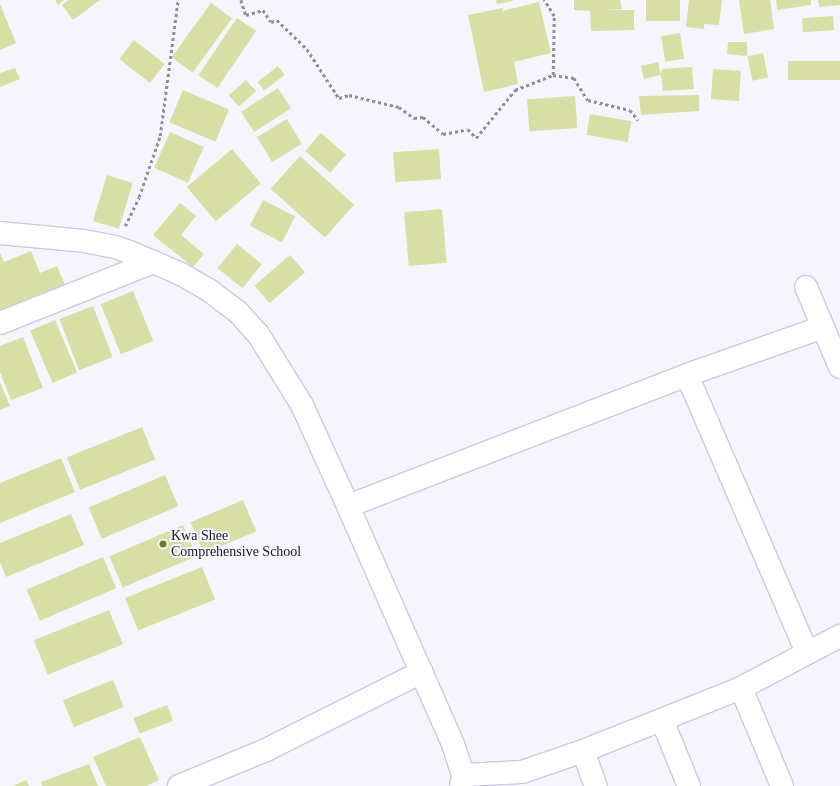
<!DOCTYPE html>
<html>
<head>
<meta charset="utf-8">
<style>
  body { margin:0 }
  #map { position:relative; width:840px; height:786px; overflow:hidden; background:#f7f5fc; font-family:Georgia,serif }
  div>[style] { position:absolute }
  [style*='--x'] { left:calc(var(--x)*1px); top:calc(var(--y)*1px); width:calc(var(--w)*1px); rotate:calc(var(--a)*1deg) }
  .building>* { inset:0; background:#d7dfa6; transform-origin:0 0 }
  .path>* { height:2.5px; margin-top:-1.25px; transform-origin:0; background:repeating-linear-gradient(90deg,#908d96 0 3px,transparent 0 6px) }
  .roads { filter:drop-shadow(1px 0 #cec7e4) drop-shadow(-1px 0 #cec7e4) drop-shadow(0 1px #cec7e4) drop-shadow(0 -1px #cec7e4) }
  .street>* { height:22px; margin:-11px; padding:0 11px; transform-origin:11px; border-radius:11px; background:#fff }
  .dots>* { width:11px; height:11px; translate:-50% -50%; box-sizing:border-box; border:2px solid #f7f5fc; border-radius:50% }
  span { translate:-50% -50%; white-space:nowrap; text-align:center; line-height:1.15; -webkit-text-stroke:4px #f7f5fc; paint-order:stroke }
  .poi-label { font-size:14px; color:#191621 }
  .left { translate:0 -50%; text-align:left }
</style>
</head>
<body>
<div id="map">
  <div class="building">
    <div style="clip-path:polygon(55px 0,64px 0,58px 5px)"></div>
    <div style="clip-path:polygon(69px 0,100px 0,73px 20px,62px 5px)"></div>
    <div style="clip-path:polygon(496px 0,513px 0,513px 1px,497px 4px)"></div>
    <div style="clip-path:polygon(574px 0,620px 0,622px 9px,607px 10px,634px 10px,634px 30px,591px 31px,590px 11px,574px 10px)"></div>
    <div style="left:646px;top:0;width:34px;height:21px"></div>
    <div style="clip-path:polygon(689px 0,722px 0,719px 25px,704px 24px,704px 29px,686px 27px)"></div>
    <div style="clip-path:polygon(739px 0,770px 0,774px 29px,744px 34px)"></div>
    <div style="clip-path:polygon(776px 0,811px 0,811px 5px,777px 10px)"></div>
    <div style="clip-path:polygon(818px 0,840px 0,840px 5px,819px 7px)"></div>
    <div style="clip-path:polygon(539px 2px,551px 53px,514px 62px,518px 84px,484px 92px,468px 15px,503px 8px,502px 11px)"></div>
    <div style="left:211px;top:3px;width:26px;height:67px;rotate:36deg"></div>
    <div style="clip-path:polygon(0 4px,16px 43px,0 50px)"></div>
    <div style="left:833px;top:16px;width:14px;height:31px;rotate:86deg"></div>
    <div style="left:237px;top:18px;width:23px;height:69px;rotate:34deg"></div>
    <div style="left:680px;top:33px;width:26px;height:19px;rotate:81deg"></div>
    <div style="left:134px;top:40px;width:39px;height:24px;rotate:38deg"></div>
    <div style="clip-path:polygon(728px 42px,747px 42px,747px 56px,727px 54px)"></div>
    <div style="left:763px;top:53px;width:25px;height:16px;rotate:78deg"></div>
    <div style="left:840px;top:61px;width:19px;height:52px;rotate:90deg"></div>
    <div style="clip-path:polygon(658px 62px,661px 75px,662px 69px,692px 67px,694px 89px,663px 91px,661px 75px,644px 79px,641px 66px)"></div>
    <div style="left:278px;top:66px;width:11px;height:26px;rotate:52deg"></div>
    <div style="clip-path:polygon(15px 68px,20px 79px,0 87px,0 73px)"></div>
    <div style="left:713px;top:69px;width:28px;height:30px;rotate:4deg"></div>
    <div style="left:246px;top:80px;width:15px;height:23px;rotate:48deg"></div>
    <div style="left:278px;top:88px;width:24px;height:44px;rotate:57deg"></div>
    <div style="left:183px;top:90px;width:50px;height:35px;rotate:23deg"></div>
    <div style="clip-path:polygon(699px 95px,699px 111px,641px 115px,639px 96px)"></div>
    <div style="left:575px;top:96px;width:32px;height:48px;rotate:86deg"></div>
    <div style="left:590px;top:114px;width:42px;height:21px;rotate:10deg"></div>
    <div style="left:287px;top:119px;width:29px;height:35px;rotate:59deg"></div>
    <div style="left:170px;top:132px;width:37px;height:39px;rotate:24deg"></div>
    <div style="left:321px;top:133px;width:33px;height:24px;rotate:41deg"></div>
    <div style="left:232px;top:149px;width:45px;height:59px;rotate:50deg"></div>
    <div style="left:439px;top:149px;width:30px;height:46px;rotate:86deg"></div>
    <div style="left:300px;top:156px;width:73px;height:44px;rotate:42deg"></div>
    <div style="left:107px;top:175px;width:27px;height:48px;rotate:17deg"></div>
    <div style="left:263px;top:200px;width:36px;height:29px;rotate:27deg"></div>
    <div style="clip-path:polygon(180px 203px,196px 216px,181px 235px,204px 254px,193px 267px,153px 235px)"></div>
    <div style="left:442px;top:209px;width:54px;height:38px;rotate:85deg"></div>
    <div style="left:237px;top:244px;width:32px;height:31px;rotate:39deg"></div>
    <div style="clip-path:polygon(31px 251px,40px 273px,57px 266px,65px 285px,0 312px,0 253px,4px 262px)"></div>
    <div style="left:290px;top:255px;width:23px;height:47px;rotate:49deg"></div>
    <div style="left:133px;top:291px;width:54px;height:35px;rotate:68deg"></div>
    <div style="left:93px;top:306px;width:55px;height:36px;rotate:69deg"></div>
    <div style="left:55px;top:320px;width:57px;height:27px;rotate:67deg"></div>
    <div style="clip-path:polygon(23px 337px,43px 388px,11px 400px,0 372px,0 346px)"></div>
    <div style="clip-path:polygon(0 382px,10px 406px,0 410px)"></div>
    <div style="left:142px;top:427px;width:35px;height:81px;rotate:68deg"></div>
    <div style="clip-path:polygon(61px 458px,75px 492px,0 523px,0 483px)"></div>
    <div style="left:165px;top:475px;width:34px;height:83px;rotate:67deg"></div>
    <div style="left:243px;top:500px;width:34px;height:57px;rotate:67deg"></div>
    <div style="clip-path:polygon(71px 514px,84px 545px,6px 577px,0 562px,0 543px)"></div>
    <div style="left:183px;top:525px;width:34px;height:80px;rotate:67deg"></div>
    <div style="left:103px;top:557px;width:34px;height:83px;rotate:67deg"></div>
    <div style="left:202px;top:567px;width:35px;height:83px;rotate:68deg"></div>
    <div style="left:109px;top:610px;width:37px;height:81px;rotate:68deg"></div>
    <div style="left:113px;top:680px;width:29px;height:54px;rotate:68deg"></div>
    <div style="left:167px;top:705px;width:17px;height:36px;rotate:69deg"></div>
    <div style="clip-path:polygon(140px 737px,159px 780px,146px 786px,106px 786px,93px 757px)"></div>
    <div style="clip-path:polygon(89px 764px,98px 786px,42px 786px,41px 782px)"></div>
    <div style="clip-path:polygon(26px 780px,29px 786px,13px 786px)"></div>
  </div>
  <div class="path">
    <div style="--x:241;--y:0;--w:16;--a:72"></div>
    <div style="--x:246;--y:15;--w:18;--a:-16"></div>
    <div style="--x:263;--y:10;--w:14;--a:56"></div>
    <div style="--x:271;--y:22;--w:6;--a:-18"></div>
    <div style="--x:277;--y:20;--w:42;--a:44"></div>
    <div style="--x:307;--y:49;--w:59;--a:56.9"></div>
    <div style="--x:339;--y:98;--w:10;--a:-17"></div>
    <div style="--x:349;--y:95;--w:51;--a:13.5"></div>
    <div style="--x:399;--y:107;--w:19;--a:36"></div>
    <div style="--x:414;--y:118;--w:9;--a:-6"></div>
    <div style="--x:423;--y:117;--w:26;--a:40"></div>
    <div style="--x:443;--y:134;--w:25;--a:-11"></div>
    <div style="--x:468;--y:129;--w:12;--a:48"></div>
    <div style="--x:476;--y:138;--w:62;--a:-50.9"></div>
    <div style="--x:515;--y:90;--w:41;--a:-21.5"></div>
    <div style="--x:553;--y:75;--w:59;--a:-89"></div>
    <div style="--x:554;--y:16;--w:19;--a:-122"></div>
    <div style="--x:553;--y:75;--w:21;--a:8"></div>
    <div style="--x:574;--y:78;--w:26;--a:58"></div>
    <div style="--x:588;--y:100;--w:43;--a:13.4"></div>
    <div style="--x:630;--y:110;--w:13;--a:51"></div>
    <div style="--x:125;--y:226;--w:32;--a:-64"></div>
    <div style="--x:139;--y:197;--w:65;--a:-71"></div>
    <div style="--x:160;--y:136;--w:137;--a:-82.5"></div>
  </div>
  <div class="roads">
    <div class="street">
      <div style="--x:0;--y:233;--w:84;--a:5.4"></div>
      <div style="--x:84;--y:241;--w:32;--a:11"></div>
      <div style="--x:115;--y:247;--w:18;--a:19"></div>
      <div style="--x:132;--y:253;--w:53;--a:23.2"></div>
      <div style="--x:181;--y:274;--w:34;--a:30"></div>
      <div style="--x:210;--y:291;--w:35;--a:37"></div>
      <div style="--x:238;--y:312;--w:30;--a:48"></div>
      <div style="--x:258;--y:334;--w:84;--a:58.2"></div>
      <div style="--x:302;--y:405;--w:111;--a:65.5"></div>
      <div style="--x:348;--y:506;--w:260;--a:66.2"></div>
      <div style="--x:453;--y:744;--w:33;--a:72"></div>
      <div style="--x:463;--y:775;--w:11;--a:100"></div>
      <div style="--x:806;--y:287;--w:87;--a:67"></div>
      <div style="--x:0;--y:323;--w:165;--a:-21.7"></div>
      <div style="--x:687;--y:375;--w:144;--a:-19.4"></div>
      <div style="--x:348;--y:506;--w:363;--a:-21.1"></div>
      <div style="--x:687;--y:375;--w:302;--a:66.6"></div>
      <div style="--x:741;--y:688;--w:106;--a:67.3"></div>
      <div style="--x:662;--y:720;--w:71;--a:67.8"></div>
      <div style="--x:583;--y:751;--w:37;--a:70"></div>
      <div style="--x:463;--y:775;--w:59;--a:-2.9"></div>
      <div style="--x:522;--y:772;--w:65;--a:-19"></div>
      <div style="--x:583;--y:751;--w:170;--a:-21.7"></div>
      <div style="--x:741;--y:688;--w:112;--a:-27.7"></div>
      <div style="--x:179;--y:786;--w:94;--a:-22.5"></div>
      <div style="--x:266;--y:750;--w:174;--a:-26.6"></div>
    </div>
  </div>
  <div class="dots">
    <div style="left:163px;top:544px;background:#727923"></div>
  </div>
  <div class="poi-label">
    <span class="left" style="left:171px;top:544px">Kwa Shee<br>Comprehensive School</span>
  </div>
</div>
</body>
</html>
